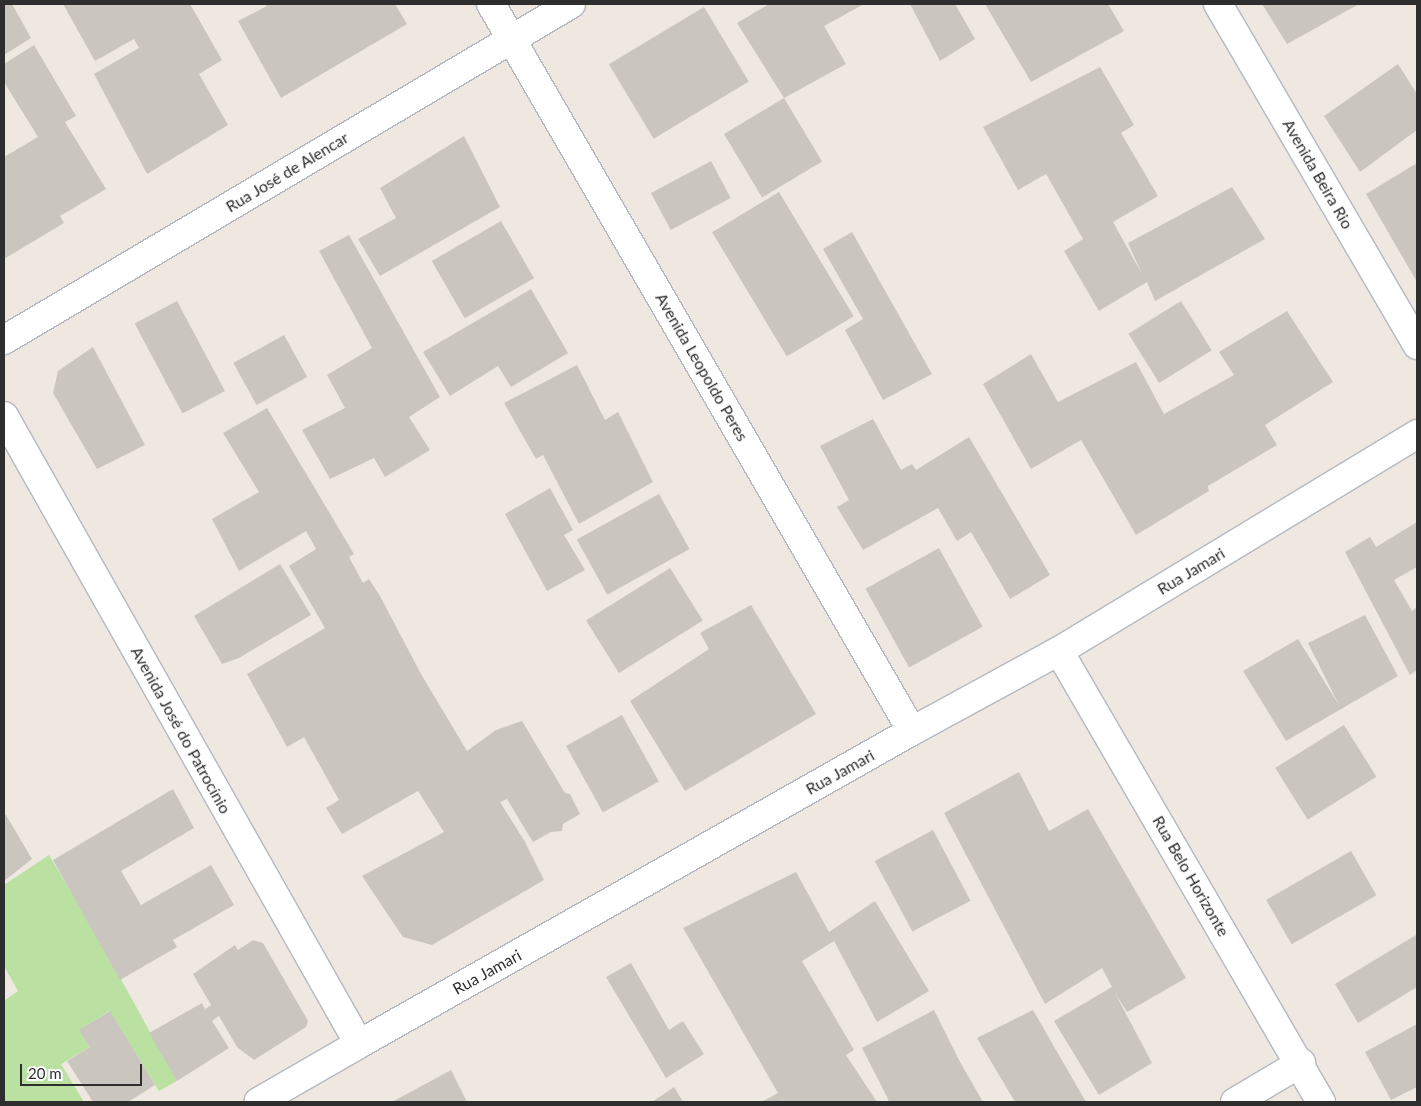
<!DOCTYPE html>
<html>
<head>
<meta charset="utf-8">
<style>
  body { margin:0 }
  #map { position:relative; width:1421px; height:1106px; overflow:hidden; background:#eee8e1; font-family:Lato,sans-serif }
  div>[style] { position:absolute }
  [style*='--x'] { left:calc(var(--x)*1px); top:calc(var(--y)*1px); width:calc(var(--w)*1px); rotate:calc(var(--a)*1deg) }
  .green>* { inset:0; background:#bbe1a2 }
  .building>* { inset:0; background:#cac6bf; transform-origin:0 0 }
  .roads { filter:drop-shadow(1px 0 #b5b8c0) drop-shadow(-1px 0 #b5b8c0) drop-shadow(0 1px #b5b8c0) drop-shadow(0 -1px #b5b8c0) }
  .minor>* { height:28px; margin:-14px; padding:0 14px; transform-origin:14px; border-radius:14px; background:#fff }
  .tertiary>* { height:28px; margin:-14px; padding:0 14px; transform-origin:14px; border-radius:14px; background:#fff }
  span { translate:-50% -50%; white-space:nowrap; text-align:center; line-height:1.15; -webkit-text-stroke:5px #fff; paint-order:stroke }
  .street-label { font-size:16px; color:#2e2e2e }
  .frame { position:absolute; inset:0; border:5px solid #2e2e2e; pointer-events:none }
  .scale { position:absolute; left:20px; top:1064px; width:122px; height:22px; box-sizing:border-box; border:2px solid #2e2e2e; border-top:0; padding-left:6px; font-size:15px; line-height:18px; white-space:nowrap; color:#2e2e2e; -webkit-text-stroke:4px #fff; paint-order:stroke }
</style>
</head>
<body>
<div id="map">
  <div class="green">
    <div style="clip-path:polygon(49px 855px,95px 932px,177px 1081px,159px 1091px,109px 1011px,80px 1030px,90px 1047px,61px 1064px,84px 1102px,4px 1102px,4px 1001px,18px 991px,4px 966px,4px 885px)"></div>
  </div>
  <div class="building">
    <div style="clip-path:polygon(4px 4px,12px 4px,31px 38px,4px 55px)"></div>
    <div style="clip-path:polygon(63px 4px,190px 4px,222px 60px,199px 74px,228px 125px,147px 174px,94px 74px,139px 48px,134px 39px,95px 61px)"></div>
    <div style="clip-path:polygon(265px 4px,395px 4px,407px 24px,281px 98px,238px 21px,267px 6px)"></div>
    <div style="clip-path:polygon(769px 4px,864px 4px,824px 26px,846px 64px,784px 98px,737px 23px)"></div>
    <div style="clip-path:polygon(910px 4px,955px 4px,975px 39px,940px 61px)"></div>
    <div style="clip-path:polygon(985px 4px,1108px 4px,1124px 31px,1031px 82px)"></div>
    <div style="clip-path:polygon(1262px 4px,1359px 4px,1287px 44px)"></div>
    <div style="left:704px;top:7px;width:87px;height:111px;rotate:59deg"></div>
    <div style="clip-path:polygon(34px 45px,76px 116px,65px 122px,106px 189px,60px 216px,64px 223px,4px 259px,4px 157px,38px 137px,4px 82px,4px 64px)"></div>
    <div style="clip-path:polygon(1398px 64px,1417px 94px,1417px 130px,1360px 172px,1324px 116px)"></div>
    <div style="clip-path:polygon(1100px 67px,1134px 125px,1121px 133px,1158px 196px,1113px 222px,1142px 274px,1128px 243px,1232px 187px,1265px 239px,1155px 301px,1147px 282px,1099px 311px,1064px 251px,1083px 239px,1046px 174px,1018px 190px,983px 127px)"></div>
    <div style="left:784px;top:98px;width:74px;height:70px;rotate:59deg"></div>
    <div style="clip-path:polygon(464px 136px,500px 207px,380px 276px,358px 239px,396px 218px,380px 188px)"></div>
    <div style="left:711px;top:161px;width:42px;height:68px;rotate:62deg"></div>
    <div style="clip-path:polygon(1417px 163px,1417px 282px,1366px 194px)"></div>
    <div style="left:779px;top:192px;width:145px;height:78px;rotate:59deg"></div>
    <div style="left:501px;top:221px;width:66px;height:80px;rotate:60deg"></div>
    <div style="clip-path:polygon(852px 232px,932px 374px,883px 400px,845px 330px,863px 319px,823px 249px)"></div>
    <div style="clip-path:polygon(349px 235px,440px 397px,409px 417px,430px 450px,385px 477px,374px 458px,330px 479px,302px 430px,345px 408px,327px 375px,372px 348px,319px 251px)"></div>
    <div style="clip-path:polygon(531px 289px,568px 353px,511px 387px,498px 366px,450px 396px,423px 352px)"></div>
    <div style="left:177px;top:301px;width:102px;height:48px;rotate:62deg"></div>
    <div style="left:1181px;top:301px;width:58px;height:62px;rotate:58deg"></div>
    <div style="clip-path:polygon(1287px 311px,1333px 382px,1265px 425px,1277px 445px,1208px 486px,1209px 491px,1136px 535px,1081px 440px,1031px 469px,983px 384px,1031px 354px,1058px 402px,1136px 362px,1164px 414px,1234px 375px,1219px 352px)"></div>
    <div style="left:284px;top:335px;width:48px;height:58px;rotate:61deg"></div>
    <div style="clip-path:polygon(93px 347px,145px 445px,97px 469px,53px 393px,58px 371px)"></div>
    <div style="clip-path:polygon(577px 365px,605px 420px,618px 412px,653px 482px,579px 524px,543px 455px,536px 459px,504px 403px)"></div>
    <div style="clip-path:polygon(267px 408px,354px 554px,349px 557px,363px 583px,369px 579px,380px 596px,421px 674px,467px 751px,496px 730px,522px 721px,565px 793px,570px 794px,580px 814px,563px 824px,562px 831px,551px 832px,533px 842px,507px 799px,500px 802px,525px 842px,544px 880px,432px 945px,403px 937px,362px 876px,444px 832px,418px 791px,342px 834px,326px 808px,339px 800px,304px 737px,287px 747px,247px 674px,325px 628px,289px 566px,316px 549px,306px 531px,239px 571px,212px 519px,259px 492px,223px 433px)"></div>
    <div style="clip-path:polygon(873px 419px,901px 470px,912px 464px,916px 470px,969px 437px,1050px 575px,1010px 599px,971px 532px,957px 541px,938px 508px,863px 550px,837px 507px,849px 500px,820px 446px)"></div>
    <div style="clip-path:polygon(550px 488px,573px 530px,564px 535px,585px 570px,547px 591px,505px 514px)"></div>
    <div style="left:659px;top:494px;width:63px;height:94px;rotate:61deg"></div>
    <div style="clip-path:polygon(1417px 522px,1417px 567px,1394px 580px,1412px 611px,1417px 607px,1417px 670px,1410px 675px,1345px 552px,1370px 537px,1376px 547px)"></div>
    <div style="left:939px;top:548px;width:90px;height:84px;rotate:61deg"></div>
    <div style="clip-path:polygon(280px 564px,311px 615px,239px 658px,222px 664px,194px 616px)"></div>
    <div style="left:670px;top:568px;width:62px;height:99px;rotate:58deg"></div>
    <div style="clip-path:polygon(751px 605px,816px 714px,685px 791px,630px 701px,709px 649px,700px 633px)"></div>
    <div style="clip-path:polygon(1365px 615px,1398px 676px,1286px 741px,1243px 671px,1298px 639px,1339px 705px,1308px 643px)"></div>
    <div style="left:622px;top:715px;width:76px;height:64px;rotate:61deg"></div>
    <div style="left:1344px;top:725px;width:61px;height:81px;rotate:58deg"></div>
    <div style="clip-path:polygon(1019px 772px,1049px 831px,1088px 809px,1186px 978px,1127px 1012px,1115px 993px,1152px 1063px,1099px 1095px,1054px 1021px,1112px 987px,1102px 968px,1045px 1004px,944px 813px)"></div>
    <div style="clip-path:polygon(173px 789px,194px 828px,121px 871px,141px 905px,211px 865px,234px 905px,173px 940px,177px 947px,120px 980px,53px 860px)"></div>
    <div style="clip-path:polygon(6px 815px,32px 859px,4px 881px,4px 816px)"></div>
    <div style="left:933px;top:830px;width:80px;height:66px;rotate:62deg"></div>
    <div style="left:1351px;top:851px;width:51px;height:98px;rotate:60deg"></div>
    <div style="clip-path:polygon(796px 872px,829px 932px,875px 901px,929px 991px,877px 1022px,834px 941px,802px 961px,854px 1050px,846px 1055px,877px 1102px,784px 1102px,781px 1098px,783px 1102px,761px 1102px,778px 1093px,683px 928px)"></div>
    <div style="clip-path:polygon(1416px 935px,1417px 987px,1358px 1023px,1335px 984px)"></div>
    <div style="clip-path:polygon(253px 940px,263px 943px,308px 1021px,306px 1027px,254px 1060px,237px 1047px,219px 1016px,212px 1021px,229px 1048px,177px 1081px,149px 1033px,202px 1003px,205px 1009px,211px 1005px,193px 974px,235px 945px,238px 950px)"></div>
    <div style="clip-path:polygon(631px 963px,669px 1030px,683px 1021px,704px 1054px,666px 1078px,606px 977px)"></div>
    <div style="clip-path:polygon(934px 1010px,959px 1060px,983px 1102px,889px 1102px,887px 1097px,862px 1048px)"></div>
    <div style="clip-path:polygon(1033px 1010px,1086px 1102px,1015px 1102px,977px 1038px)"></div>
    <div style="clip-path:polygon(110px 1011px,155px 1085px,128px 1102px,93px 1102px,67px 1061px,90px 1047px,79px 1030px)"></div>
    <div style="clip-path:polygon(1417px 1024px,1417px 1087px,1391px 1100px,1365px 1052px)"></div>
    <div style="clip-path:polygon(451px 1070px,467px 1102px,392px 1102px)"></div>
    <div style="clip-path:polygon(674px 1087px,683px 1102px,652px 1102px)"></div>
  </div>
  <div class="roads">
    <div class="minor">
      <div style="--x:491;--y:4;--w:840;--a:59.93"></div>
      <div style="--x:1218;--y:4;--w:395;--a:59.7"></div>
      <div style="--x:4;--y:340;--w:659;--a:-30.65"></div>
      <div style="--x:1059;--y:651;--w:522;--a:59.85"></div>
      <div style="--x:359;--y:1044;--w:635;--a:-29.51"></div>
      <div style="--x:912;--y:731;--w:167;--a:-28.6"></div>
      <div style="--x:1059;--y:651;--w:419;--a:-31.2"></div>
      <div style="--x:1235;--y:1102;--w:77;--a:-30.6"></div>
    </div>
    <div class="tertiary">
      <div style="--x:4;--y:416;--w:721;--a:60.52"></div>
      <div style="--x:359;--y:1044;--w:116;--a:150.1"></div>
    </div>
  </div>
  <div class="street-label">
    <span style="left:287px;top:172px;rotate:-31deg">Rua José de Alencar</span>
    <span style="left:1318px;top:174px;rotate:60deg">Avenida Beira Rio</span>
    <span style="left:702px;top:367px;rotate:60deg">Avenida Leopoldo Peres</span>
    <span style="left:1191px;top:571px;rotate:-31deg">Rua Jamari</span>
    <span style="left:181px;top:730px;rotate:61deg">Avenida José do Patrocínio</span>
    <span style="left:840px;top:772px;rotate:-29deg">Rua Jamari</span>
    <span style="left:1191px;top:876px;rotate:60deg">Rua Belo Horizonte</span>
    <span style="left:487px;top:972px;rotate:-29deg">Rua Jamari</span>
  </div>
  <div class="frame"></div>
  <div class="scale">20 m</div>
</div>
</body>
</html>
